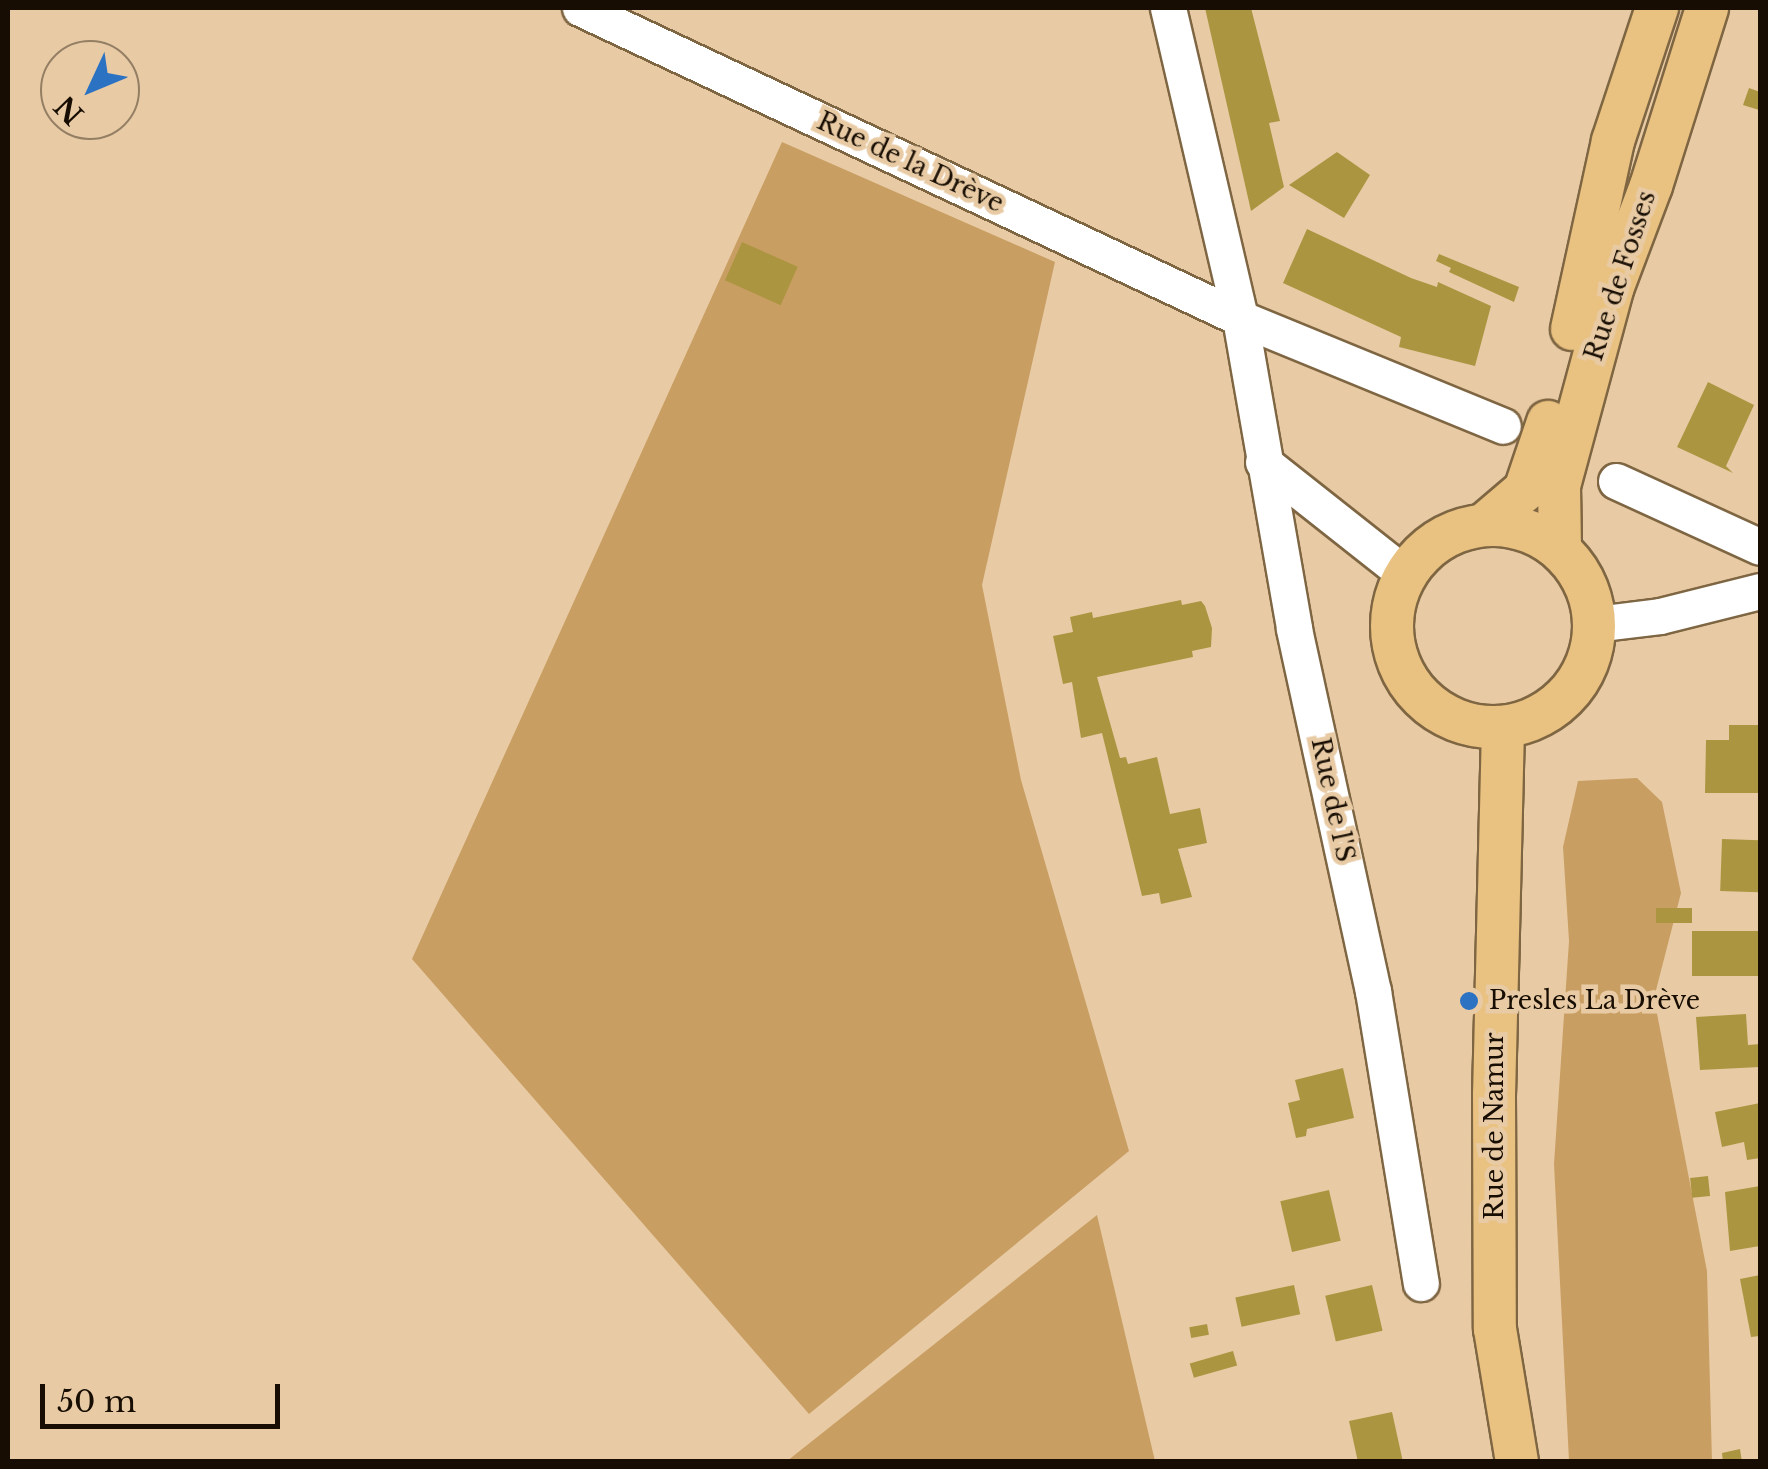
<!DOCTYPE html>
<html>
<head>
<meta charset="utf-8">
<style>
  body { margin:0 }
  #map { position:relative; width:1768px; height:1469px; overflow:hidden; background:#e8cba5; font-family:"Libre Baskerville",serif }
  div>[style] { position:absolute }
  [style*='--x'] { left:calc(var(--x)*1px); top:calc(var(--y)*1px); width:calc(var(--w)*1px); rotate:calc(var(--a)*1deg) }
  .green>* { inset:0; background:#c99e62 }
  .building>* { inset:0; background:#ac9540; transform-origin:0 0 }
  .roads { filter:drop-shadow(2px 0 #7f6643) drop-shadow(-2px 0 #7f6643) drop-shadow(0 2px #7f6643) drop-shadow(0 -2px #7f6643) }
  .minor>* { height:35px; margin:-17.5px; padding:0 17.5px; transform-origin:17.5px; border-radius:17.5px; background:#fff }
  .major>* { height:42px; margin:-21px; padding:0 21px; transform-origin:21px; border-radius:21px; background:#e9c180 }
  .major>.ring { margin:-21px; padding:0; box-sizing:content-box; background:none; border:42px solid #e9c180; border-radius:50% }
  .dots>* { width:28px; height:28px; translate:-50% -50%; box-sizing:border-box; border:5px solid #e8cba5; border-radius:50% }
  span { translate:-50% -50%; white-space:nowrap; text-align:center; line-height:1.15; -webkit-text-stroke:9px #e8cba5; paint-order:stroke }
  .street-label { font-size:25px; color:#170d02 }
  .poi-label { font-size:25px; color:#170d02 }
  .left { translate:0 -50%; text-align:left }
  .frame { position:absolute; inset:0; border:10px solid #170d02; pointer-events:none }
  .north { position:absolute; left:40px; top:40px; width:100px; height:100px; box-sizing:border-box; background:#e8cba5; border:2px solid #947f64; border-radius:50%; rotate:226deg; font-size:28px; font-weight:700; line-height:40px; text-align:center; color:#170d02 }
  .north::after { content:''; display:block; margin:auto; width:35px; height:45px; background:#2b72c3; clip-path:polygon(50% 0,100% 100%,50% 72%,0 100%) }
  .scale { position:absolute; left:40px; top:1384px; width:240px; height:45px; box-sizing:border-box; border:5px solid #170d02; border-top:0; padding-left:12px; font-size:30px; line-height:35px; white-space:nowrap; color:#170d02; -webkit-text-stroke:8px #e8cba5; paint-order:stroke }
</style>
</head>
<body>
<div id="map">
  <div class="green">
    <div style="clip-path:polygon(782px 142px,1055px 262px,982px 585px,1021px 780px,1129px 1151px,809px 1414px,412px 959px)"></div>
    <div style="clip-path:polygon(1637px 778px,1662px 802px,1681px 893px,1654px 998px,1707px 1271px,1712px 1461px,1569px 1461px,1554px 1164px,1569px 941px,1563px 847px,1578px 781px)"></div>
    <div style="clip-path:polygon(1097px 1215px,1155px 1461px,787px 1461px)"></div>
  </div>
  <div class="building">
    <div style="clip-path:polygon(1205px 8px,1251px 8px,1280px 121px,1269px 123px,1284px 187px,1251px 211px)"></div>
    <div style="clip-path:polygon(1749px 88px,1760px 92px,1759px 110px,1743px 105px)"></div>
    <div style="clip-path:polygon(1337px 152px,1370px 175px,1344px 218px,1289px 185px)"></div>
    <div style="clip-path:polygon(1307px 229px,1411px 278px,1437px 287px,1438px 282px,1491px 306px,1475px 366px,1399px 347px,1401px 337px,1283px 283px)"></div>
    <div style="left:742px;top:242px;width:61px;height:42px;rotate:24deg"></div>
    <div style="clip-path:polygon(1439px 254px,1519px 287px,1514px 302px,1449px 272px,1451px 268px,1436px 261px)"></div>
    <div style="clip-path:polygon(1708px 382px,1754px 405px,1726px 466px,1733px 473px,1677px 447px)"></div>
    <div style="clip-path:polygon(1181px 600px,1182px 605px,1201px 601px,1205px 606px,1212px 628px,1211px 647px,1192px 651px,1193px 657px,1097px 677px,1120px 758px,1126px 757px,1128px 764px,1157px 757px,1170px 814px,1200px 808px,1207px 843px,1178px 849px,1192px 897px,1161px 904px,1159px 893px,1142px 896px,1102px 733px,1081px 738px,1072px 682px,1063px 684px,1053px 636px,1073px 632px,1070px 617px,1092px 612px,1093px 618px)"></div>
    <div style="clip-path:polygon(1729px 725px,1760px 725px,1760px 793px,1705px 793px,1706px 740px,1729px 740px)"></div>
    <div style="left:1722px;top:839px;width:38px;height:52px;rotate:2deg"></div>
    <div style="left:1656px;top:908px;width:36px;height:15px"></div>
    <div style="left:1760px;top:931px;width:45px;height:68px;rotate:90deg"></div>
    <div style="clip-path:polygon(1746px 1014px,1748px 1045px,1760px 1044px,1760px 1067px,1700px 1070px,1696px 1017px)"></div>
    <div style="clip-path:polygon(1343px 1068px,1354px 1118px,1307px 1129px,1306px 1136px,1296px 1138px,1288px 1103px,1300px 1100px,1295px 1080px)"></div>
    <div style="clip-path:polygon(1760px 1103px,1760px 1158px,1747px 1160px,1744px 1142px,1722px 1147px,1715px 1112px)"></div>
    <div style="left:1708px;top:1176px;width:20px;height:18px;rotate:84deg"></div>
    <div style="clip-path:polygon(1760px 1186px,1760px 1246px,1730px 1251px,1725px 1192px)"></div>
    <div style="left:1329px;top:1190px;width:52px;height:50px;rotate:77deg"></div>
    <div style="clip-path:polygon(1760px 1275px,1760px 1336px,1751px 1337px,1740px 1279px)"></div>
    <div style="left:1294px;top:1285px;width:30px;height:60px;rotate:78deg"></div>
    <div style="left:1372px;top:1285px;width:47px;height:48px;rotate:77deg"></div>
    <div style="left:1207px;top:1324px;width:11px;height:18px;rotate:80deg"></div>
    <div style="left:1233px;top:1351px;width:15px;height:45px;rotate:74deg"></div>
    <div style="clip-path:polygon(1392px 1412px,1403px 1462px,1358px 1462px,1349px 1421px)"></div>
    <div style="clip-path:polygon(1740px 1449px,1742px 1462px,1723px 1462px,1722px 1453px)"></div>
  </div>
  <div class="roads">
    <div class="minor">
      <div style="--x:580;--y:8;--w:729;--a:25.16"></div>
      <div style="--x:1240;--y:318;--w:284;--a:22.3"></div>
      <div style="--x:1168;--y:8;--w:318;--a:76.9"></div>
      <div style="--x:1240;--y:318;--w:316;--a:80.1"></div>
      <div style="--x:1294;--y:629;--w:371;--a:77.7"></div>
      <div style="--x:1373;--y:991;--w:296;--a:80.7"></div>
      <div style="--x:1263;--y:462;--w:181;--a:38.3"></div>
      <div style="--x:1616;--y:481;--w:158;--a:24.6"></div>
      <div style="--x:1595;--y:624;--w:65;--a:-7"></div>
      <div style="--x:1660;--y:616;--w:103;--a:-14"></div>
    </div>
    <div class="major">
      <div style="--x:1572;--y:329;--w:192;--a:-77.7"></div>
      <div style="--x:1613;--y:141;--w:140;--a:-71.7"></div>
      <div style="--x:1485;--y:524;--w:52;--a:-40.4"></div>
      <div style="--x:1525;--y:490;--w:72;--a:-71.3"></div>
      <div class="ring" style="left:1392px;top:525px;width:160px;height:160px"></div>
      <div style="--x:1560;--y:549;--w:63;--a:-90.9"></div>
      <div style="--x:1559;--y:486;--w:204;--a:-74.9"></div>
      <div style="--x:1612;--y:289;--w:110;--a:-69.3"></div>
      <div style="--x:1651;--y:186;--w:187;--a:-72.5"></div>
      <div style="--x:1503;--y:728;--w:366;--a:91.4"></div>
      <div style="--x:1494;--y:1094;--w:235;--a:89.8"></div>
      <div style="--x:1495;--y:1329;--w:135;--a:80.6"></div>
    </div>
  </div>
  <div class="dots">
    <div style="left:1469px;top:1001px;background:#2b72c3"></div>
  </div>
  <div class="street-label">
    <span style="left:910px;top:163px;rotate:25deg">Rue de la Drève</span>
    <span style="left:1621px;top:276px;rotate:-72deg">Rue de Fosses</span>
    <span style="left:1332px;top:800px;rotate:78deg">Rue de l'S</span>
    <span style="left:1495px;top:1126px;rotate:-90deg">Rue de Namur</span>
  </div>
  <div class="poi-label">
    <span class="left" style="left:1489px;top:1001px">Presles La Drève</span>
  </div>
  <div class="frame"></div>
  <div class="north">N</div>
  <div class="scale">50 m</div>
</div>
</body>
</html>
